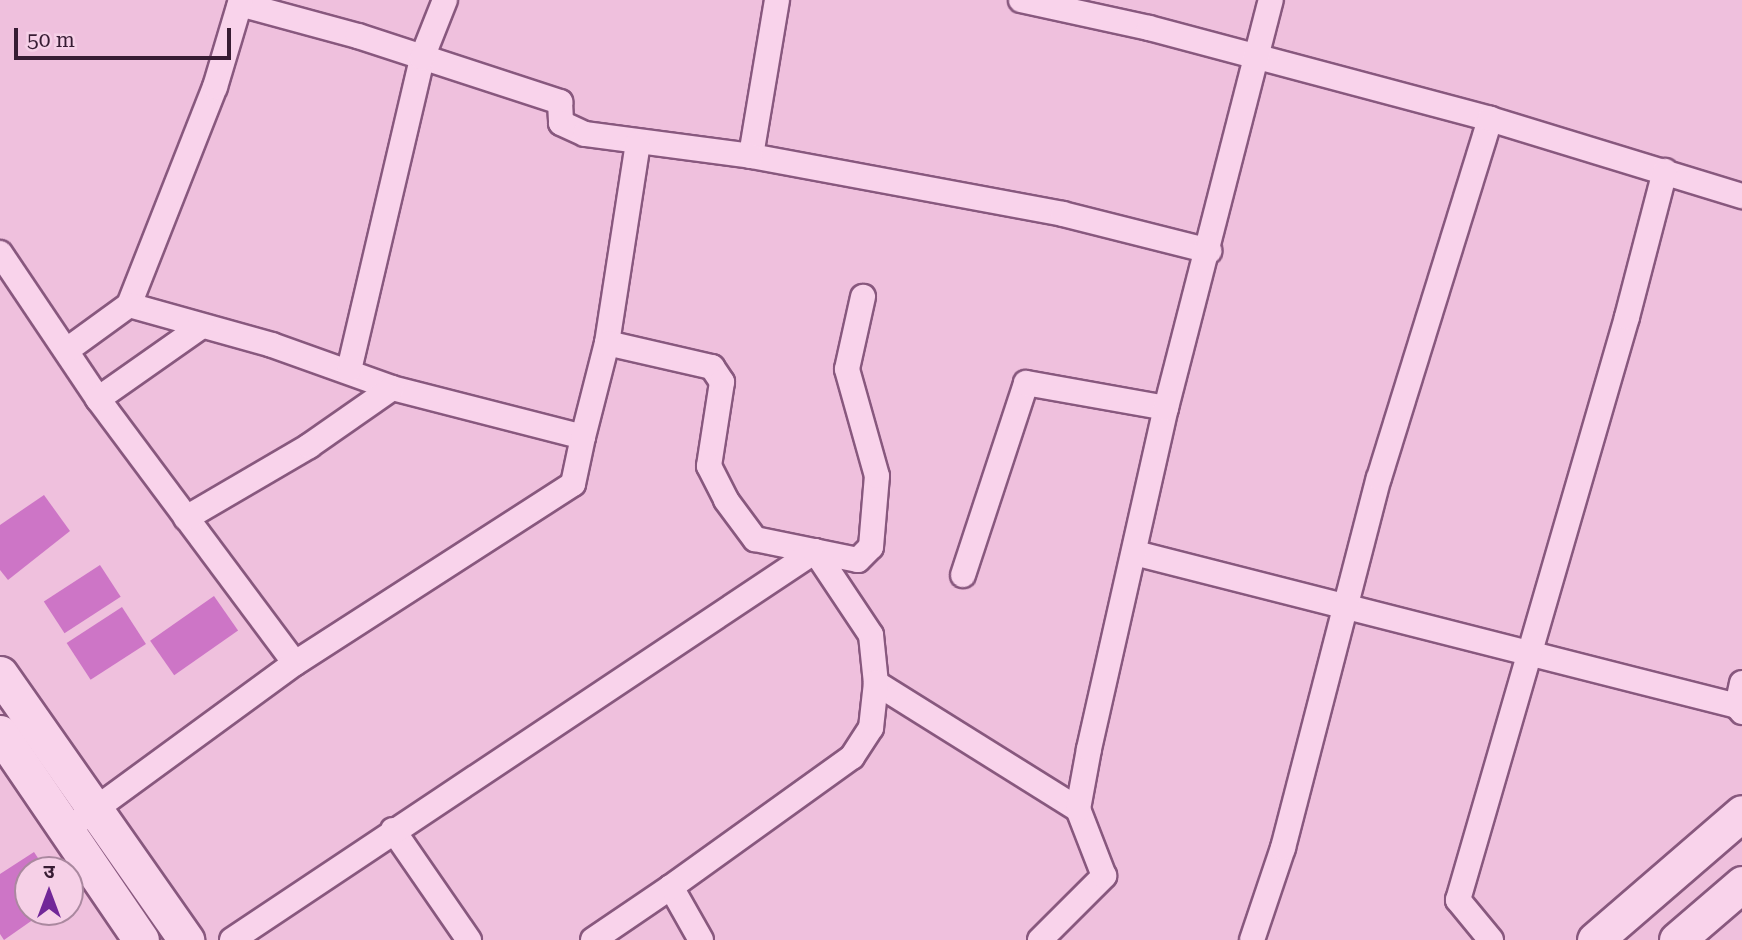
<!DOCTYPE html>
<html>
<head>
<meta charset="utf-8">
<style>
  body { margin:0 }
  #map { position:relative; width:1742px; height:940px; overflow:hidden; background:#efc0dd; font-family:"Roboto Serif","Noto Sans Devanagari",serif }
  div>[style] { position:absolute }
  [style*='--x'] { left:calc(var(--x)*1px); top:calc(var(--y)*1px); width:calc(var(--w)*1px); rotate:calc(var(--a)*1deg) }
  .building>* { inset:0; background:#cd75c6; transform-origin:0 0 }
  .roads { filter:drop-shadow(2px 0 #88587e) drop-shadow(-2px 0 #88587e) drop-shadow(0 2px #88587e) drop-shadow(0 -2px #88587e) }
  .street>* { height:24px; margin:-12px; padding:0 12px; transform-origin:12px; border-radius:12px; background:#f9d3eb }
  .secondary>* { height:35px; margin:-17.5px; padding:0 17.5px; transform-origin:17.5px; border-radius:17.5px; background:#f9d3eb }
  span { translate:-50% -50%; white-space:nowrap; text-align:center; line-height:1.15; -webkit-text-stroke:7px #f6d0e7; paint-order:stroke }
  .north { position:absolute; left:14px; top:856px; width:70px; height:70px; box-sizing:border-box; background:#f6d0e7; border:2px solid #aa889f; border-radius:50%; rotate:0deg; font-size:19px; font-weight:700; line-height:28px; text-align:center; color:#371c33 }
  .north::after { content:''; display:block; margin:auto; width:24px; height:32px; background:#712798; clip-path:polygon(50% 0,100% 100%,50% 72%,0 100%) }
  .scale { position:absolute; left:14px; top:28px; width:217px; height:32px; box-sizing:border-box; border:4px solid #371c33; border-top:0; padding-left:9px; font-size:21px; line-height:24px; white-space:nowrap; color:#371c33; -webkit-text-stroke:5px #f6d0e7; paint-order:stroke }
</style>
</head>
<body>
<div id="map">
  <div class="building">
    <div style="clip-path:polygon(44px 495px,70px 531px,8px 580px,0 570px,0 525px)"></div>
    <div style="left:100px;top:565px;width:38px;height:67px;rotate:57deg"></div>
    <div style="left:214px;top:596px;width:42px;height:78px;rotate:55deg"></div>
    <div style="left:122px;top:607px;width:44px;height:66px;rotate:57deg"></div>
    <div style="clip-path:polygon(34px 852px,46px 870px,28px 870px,28px 912px,44px 912px,4px 940px,0 934px,0 874px)"></div>
  </div>
  <div class="roads">
    <div class="street">
      <div style="--x:777;--y:0;--w:158;--a:99.5"></div>
      <div style="--x:751;--y:156;--w:317;--a:10.5"></div>
      <div style="--x:1063;--y:214;--w:151;--a:14.2"></div>
      <div style="--x:1021;--y:0;--w:131;--a:12.3"></div>
      <div style="--x:1149;--y:28;--w:353;--a:14.9"></div>
      <div style="--x:240;--y:4;--w:122;--a:15.2"></div>
      <div style="--x:358;--y:36;--w:213;--a:18.1"></div>
      <div style="--x:560;--y:102;--w:21;--a:87"></div>
      <div style="--x:561;--y:123;--w:26;--a:25"></div>
      <div style="--x:585;--y:134;--w:167;--a:7.5"></div>
      <div style="--x:0;--y:253;--w:176;--a:56.1"></div>
      <div style="--x:98;--y:399;--w:329;--a:53.3"></div>
      <div style="--x:129;--y:305;--w:234;--a:-68.5"></div>
      <div style="--x:215;--y:87;--w:91;--a:-73.4"></div>
      <div style="--x:607;--y:343;--w:202;--a:-81.2"></div>
      <div style="--x:67;--y:350;--w:77;--a:-36"></div>
      <div style="--x:129;--y:305;--w:148;--a:15.6"></div>
      <div style="--x:272;--y:345;--w:127;--a:19.7"></div>
      <div style="--x:392;--y:388;--w:197;--a:14.4"></div>
      <div style="--x:583;--y:437;--w:48;--a:102"></div>
      <div style="--x:573;--y:484;--w:331;--a:147.2"></div>
      <div style="--x:295;--y:663;--w:264;--a:143.8"></div>
      <div style="--x:349;--y:370;--w:320;--a:-76.8"></div>
      <div style="--x:422;--y:58;--w:62;--a:-68.4"></div>
      <div style="--x:98;--y:399;--w:127;--a:-35.1"></div>
      <div style="--x:583;--y:437;--w:97;--a:-75.7"></div>
      <div style="--x:607;--y:343;--w:108;--a:12.9"></div>
      <div style="--x:712;--y:367;--w:18;--a:56"></div>
      <div style="--x:722;--y:382;--w:85;--a:98.8"></div>
      <div style="--x:709;--y:466;--w:38;--a:63"></div>
      <div style="--x:726;--y:500;--w:49;--a:53.4"></div>
      <div style="--x:755;--y:539;--w:105;--a:11.5"></div>
      <div style="--x:858;--y:560;--w:18;--a:-45"></div>
      <div style="--x:871;--y:547;--w:71;--a:-85.2"></div>
      <div style="--x:877;--y:476;--w:111;--a:-105.7"></div>
      <div style="--x:847;--y:369;--w:74;--a:-77.5"></div>
      <div style="--x:186;--y:518;--w:143;--a:-30.3"></div>
      <div style="--x:309;--y:446;--w:101;--a:-34.9"></div>
      <div style="--x:1135;--y:553;--w:621;--a:14.26"></div>
      <div style="--x:963;--y:575;--w:202;--a:-71.8"></div>
      <div style="--x:1026;--y:383;--w:142;--a:10.1"></div>
      <div style="--x:1742;--y:683;--w:24;--a:102"></div>
      <div style="--x:1737;--y:706;--w:8;--a:50"></div>
      <div style="--x:393;--y:830;--w:134;--a:55.4"></div>
      <div style="--x:232;--y:940;--w:701;--a:-33.71"></div>
      <div style="--x:815;--y:551;--w:101;--a:56.3"></div>
      <div style="--x:871;--y:635;--w:48;--a:84.1"></div>
      <div style="--x:876;--y:683;--w:238;--a:32"></div>
      <div style="--x:593;--y:940;--w:94;--a:-34.2"></div>
      <div style="--x:701;--y:940;--w:61;--a:-119.5"></div>
      <div style="--x:671;--y:887;--w:223;--a:-35.7"></div>
      <div style="--x:852;--y:757;--w:35;--a:-57"></div>
      <div style="--x:871;--y:728;--w:45;--a:-83.7"></div>
      <div style="--x:1040;--y:940;--w:91;--a:-45"></div>
      <div style="--x:1104;--y:876;--w:72;--a:-111.2"></div>
      <div style="--x:1078;--y:809;--w:61;--a:-79.6"></div>
      <div style="--x:1089;--y:749;--w:350;--a:-77.3"></div>
      <div style="--x:1166;--y:408;--w:421;--a:-75.6"></div>
      <div style="--x:1252;--y:940;--w:97;--a:-71.4"></div>
      <div style="--x:1283;--y:848;--w:382;--a:-75.5"></div>
      <div style="--x:1379;--y:478;--w:376;--a:-72.8"></div>
      <div style="--x:1490;--y:119;--w:264;--a:17"></div>
      <div style="--x:1491;--y:940;--w:52;--a:-129.5"></div>
      <div style="--x:1458;--y:900;--w:607;--a:-73.83"></div>
      <div style="--x:1627;--y:317;--w:151;--a:-75.4"></div>
    </div>
    <div class="secondary">
      <div style="--x:0;--y:674;--w:325;--a:55"></div>
      <div style="--x:0;--y:733;--w:250;--a:55.7"></div>
      <div style="--x:1595;--y:940;--w:194;--a:-40.8"></div>
      <div style="--x:1677;--y:940;--w:86;--a:-40.7"></div>
    </div>
  </div>
  <div class="north">उ</div>
  <div class="scale">50 m</div>
</div>
</body>
</html>
